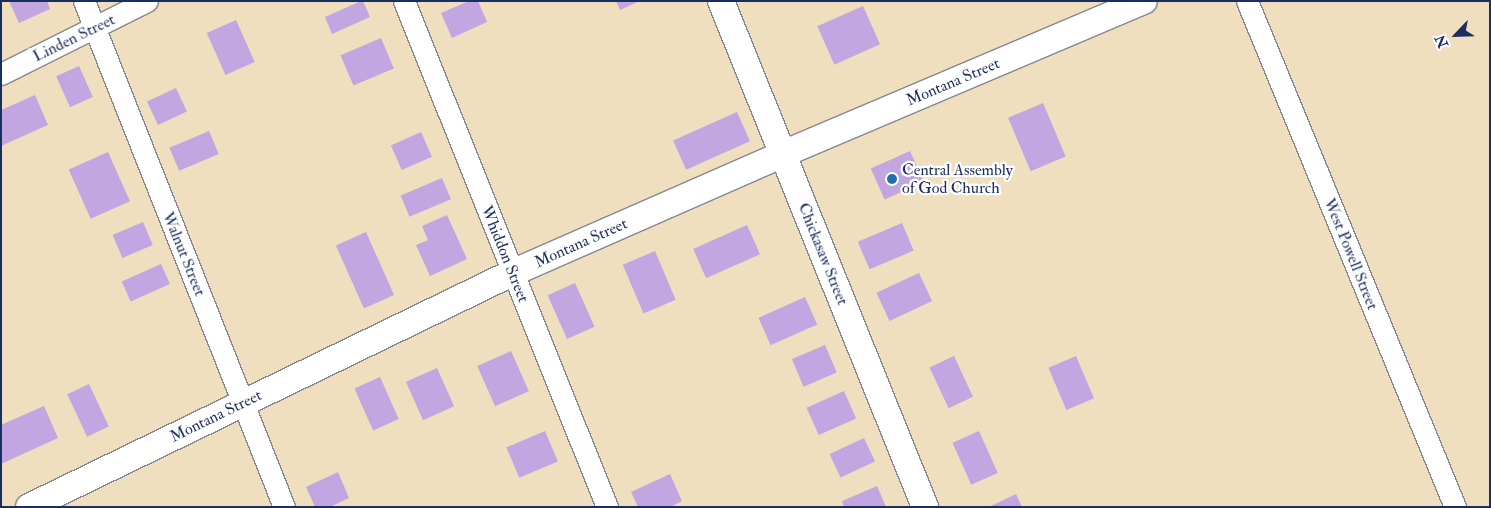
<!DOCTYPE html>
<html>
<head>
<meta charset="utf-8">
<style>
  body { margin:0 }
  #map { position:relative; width:1491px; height:508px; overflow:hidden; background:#f0dfbf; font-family:"IM FELL Double Pica",serif }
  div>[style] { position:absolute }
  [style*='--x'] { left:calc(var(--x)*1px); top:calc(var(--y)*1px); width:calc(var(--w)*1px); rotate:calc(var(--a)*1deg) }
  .building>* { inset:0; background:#c1a6e1; transform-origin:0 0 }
  .roads { filter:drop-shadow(1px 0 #86878e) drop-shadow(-1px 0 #86878e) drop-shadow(0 1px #86878e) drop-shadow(0 -1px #86878e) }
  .minor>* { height:21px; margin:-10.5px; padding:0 10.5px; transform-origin:10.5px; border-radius:10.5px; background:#fff }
  .tertiary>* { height:26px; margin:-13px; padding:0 13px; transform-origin:13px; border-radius:13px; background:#fff }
  .dots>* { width:14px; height:14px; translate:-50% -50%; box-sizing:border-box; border:2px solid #fff; border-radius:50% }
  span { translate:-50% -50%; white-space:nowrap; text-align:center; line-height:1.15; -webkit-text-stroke:4.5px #fff; paint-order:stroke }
  .street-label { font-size:16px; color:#1b2f5e }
  .poi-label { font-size:16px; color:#1b2f5e }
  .left { translate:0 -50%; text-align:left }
  .frame { position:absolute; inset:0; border:2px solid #1b2f5e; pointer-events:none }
  .north { position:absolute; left:1431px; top:10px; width:50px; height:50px; -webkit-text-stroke:4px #fff; paint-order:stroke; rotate:246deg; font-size:14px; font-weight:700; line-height:20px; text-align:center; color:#1b2f5e }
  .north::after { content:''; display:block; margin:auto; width:18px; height:22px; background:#1b2f5e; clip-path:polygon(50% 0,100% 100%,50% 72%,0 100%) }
</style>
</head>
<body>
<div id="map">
  <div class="building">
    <div style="clip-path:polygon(9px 1px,47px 1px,50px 9px,19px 23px)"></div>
    <div style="clip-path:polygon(361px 1px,363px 1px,370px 17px,332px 34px,325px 17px)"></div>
    <div style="clip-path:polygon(469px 1px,478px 1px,487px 22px,452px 38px,441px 13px)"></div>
    <div style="clip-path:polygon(616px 1px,640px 1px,620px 10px)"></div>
    <div style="left:863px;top:6px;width:42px;height:50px;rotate:66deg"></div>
    <div style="left:236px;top:20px;width:46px;height:32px;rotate:66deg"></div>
    <div style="left:381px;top:38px;width:33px;height:44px;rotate:67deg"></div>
    <div style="left:79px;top:66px;width:34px;height:25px;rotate:66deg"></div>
    <div style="left:176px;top:88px;width:26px;height:32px;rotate:65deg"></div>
    <div style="clip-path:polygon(35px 95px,48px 125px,1px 146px,1px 110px)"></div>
    <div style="left:1043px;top:103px;width:58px;height:38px;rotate:67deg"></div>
    <div style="left:737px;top:112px;width:32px;height:70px;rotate:66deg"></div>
    <div style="left:209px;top:131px;width:25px;height:43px;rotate:67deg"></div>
    <div style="left:421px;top:132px;width:27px;height:33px;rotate:66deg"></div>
    <div style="left:910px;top:151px;width:34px;height:43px;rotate:66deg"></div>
    <div style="left:108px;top:152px;width:54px;height:43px;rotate:66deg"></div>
    <div style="left:442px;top:178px;width:23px;height:45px;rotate:67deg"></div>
    <div style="clip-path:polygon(447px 215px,467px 259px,430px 276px,416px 245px,428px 240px,422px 226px)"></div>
    <div style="left:143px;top:222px;width:25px;height:33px;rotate:67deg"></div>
    <div style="left:902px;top:223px;width:30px;height:48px;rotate:67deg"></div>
    <div style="left:747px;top:225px;width:32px;height:59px;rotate:66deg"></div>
    <div style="left:366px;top:232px;width:69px;height:33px;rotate:66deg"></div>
    <div style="left:655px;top:251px;width:53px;height:35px;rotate:67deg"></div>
    <div style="left:161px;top:264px;width:22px;height:43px;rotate:66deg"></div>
    <div style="left:919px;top:273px;width:31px;height:47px;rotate:65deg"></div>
    <div style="left:575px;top:283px;width:48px;height:30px;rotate:66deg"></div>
    <div style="left:805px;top:297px;width:30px;height:51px;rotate:66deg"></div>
    <div style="left:825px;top:345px;width:30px;height:36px;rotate:67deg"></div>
    <div style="left:511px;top:351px;width:44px;height:37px;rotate:66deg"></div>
    <div style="left:954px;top:356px;width:45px;height:27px;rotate:65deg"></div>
    <div style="left:1076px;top:356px;width:46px;height:30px;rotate:67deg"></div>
    <div style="left:437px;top:368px;width:42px;height:34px;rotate:66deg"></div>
    <div style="left:380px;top:377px;width:46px;height:28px;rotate:66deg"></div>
    <div style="left:89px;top:384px;width:47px;height:24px;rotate:65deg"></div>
    <div style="left:844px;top:391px;width:30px;height:41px;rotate:66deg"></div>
    <div style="clip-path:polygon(44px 406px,58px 438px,1px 464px,1px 425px)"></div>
    <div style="left:545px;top:431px;width:33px;height:42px;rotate:67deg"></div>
    <div style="left:979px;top:431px;width:46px;height:29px;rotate:66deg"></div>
    <div style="left:864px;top:438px;width:26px;height:38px;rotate:65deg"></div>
    <div style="clip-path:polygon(338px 472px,349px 498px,330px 507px,315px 507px,306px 487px)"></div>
    <div style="clip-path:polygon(670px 474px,682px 501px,670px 507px,638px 507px,631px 492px)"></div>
    <div style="clip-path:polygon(877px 486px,886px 507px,844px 507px,842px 501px)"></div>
    <div style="clip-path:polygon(1016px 494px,1022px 507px,989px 507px)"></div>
  </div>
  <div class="roads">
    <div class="minor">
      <div style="--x:84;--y:1;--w:544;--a:68.43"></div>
      <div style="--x:404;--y:1;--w:545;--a:68.14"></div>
      <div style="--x:1247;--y:1;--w:547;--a:67.65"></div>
      <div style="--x:1;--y:74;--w:163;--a:-26.6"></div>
    </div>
    <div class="tertiary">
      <div style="--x:721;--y:1;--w:546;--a:68.04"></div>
      <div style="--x:29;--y:507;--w:537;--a:-25.85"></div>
      <div style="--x:512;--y:273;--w:296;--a:-23.7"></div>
      <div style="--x:783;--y:154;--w:392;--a:-23"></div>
    </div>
  </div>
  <div class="dots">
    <div style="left:892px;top:179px;background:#1f6fb2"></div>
  </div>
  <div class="street-label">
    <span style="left:74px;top:38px;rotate:-26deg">Linden Street</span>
    <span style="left:953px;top:82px;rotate:-23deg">Montana Street</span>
    <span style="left:581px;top:243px;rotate:-24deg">Montana Street</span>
    <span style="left:184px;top:254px;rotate:68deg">Walnut Street</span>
    <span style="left:505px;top:254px;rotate:68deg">Whiddon Street</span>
    <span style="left:823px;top:254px;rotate:68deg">Chickasaw Street</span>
    <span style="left:1351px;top:254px;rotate:68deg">West Powell Street</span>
    <span style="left:216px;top:416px;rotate:-26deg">Montana Street</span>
  </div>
  <div class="poi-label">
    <span class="left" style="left:902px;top:179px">Central Assembly<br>of God Church</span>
  </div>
  <div class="frame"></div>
  <div class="north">N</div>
</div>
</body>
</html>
